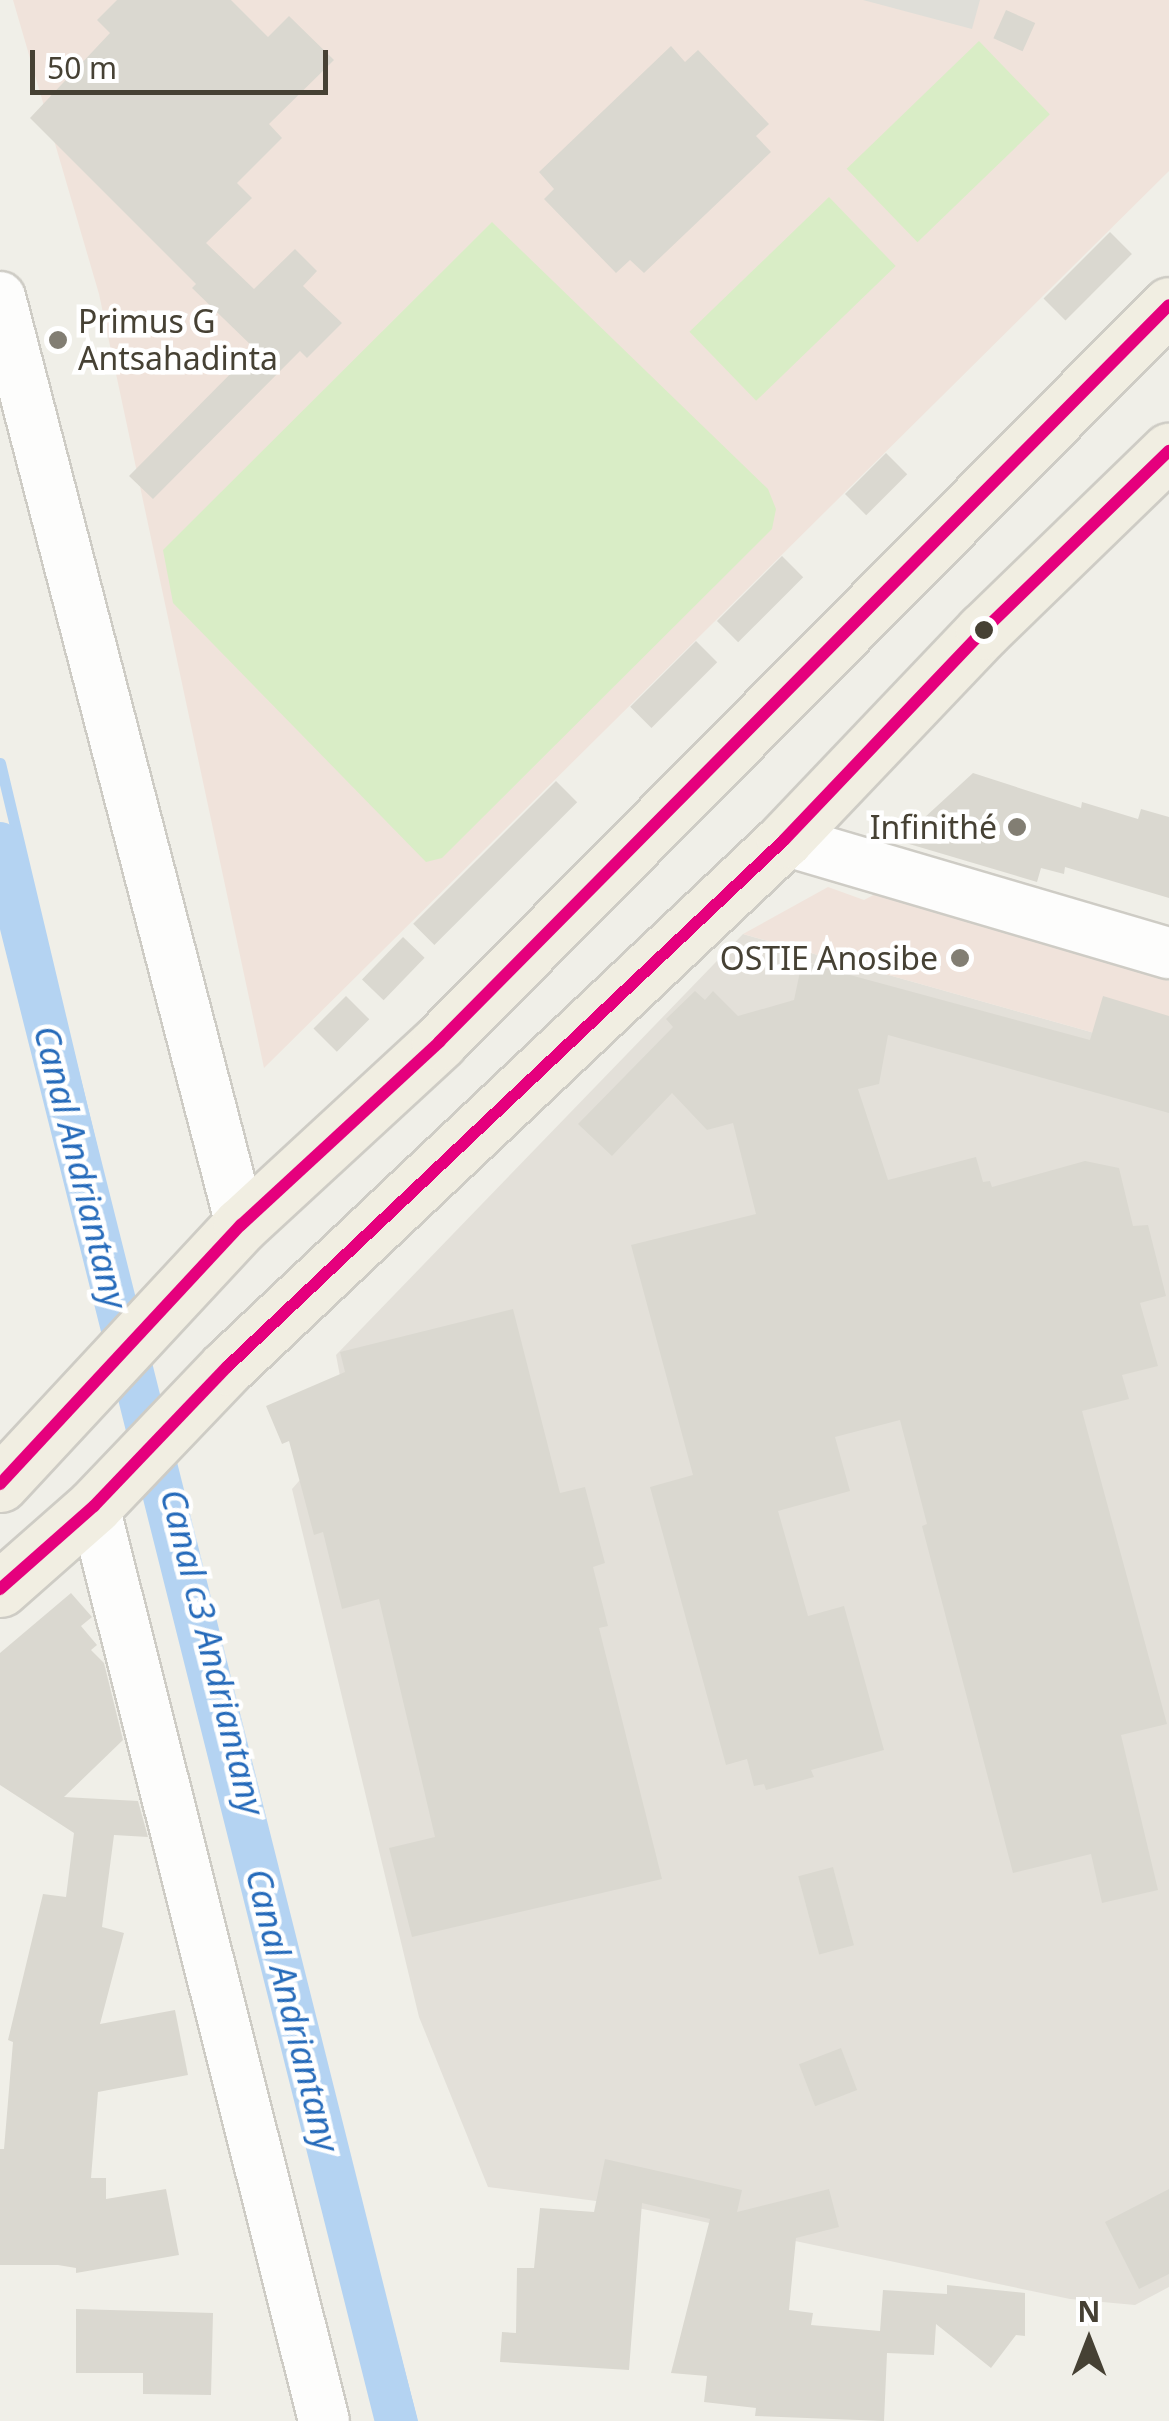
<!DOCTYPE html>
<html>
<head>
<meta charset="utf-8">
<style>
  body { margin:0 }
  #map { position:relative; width:1169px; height:2421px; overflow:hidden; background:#f0efe8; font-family:"Noto Sans",sans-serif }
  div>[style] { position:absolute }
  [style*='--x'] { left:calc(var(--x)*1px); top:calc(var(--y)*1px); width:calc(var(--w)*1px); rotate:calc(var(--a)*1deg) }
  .industrial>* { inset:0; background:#e3e0d9 }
  .medical>* { inset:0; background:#f0e3db }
  .green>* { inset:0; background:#d9edc6; transform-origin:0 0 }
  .parking>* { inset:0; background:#dfded8 }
  .stream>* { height:11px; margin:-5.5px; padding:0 5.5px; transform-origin:5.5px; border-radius:5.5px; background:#b4d3f2 }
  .canal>* { height:42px; margin:-21px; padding:0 21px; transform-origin:21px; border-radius:21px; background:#b4d3f2 }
  .building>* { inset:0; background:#dad8d0; transform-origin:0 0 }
  .roads { filter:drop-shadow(2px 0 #ceccc5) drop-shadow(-2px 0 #ceccc5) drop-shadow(0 2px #ceccc5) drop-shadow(0 -2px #ceccc5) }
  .minor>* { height:50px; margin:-25px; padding:0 25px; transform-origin:25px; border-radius:25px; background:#fdfdfc }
  .major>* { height:55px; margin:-27.5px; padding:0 27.5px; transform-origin:27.5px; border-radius:27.5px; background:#f1eee2 }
  .bus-1>* { height:12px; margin:-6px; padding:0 6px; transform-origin:6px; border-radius:6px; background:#e5007d }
  .dots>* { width:28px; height:28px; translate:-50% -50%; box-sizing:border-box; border:5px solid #fff; border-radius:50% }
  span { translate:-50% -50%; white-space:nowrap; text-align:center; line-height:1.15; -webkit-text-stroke:9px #fff; paint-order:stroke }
  .poi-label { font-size:32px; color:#464134 }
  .left { translate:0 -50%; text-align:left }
  .right { translate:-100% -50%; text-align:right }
  .water-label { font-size:35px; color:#256aba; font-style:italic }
  .north { position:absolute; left:1039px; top:2291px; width:100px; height:100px; -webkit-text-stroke:8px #fff; paint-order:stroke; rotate:0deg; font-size:28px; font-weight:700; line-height:40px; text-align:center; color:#464134 }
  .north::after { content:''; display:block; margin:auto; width:35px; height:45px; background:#464134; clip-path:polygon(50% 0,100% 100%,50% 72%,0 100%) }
  .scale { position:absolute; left:30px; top:50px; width:298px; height:45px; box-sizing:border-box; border:5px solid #464134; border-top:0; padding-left:12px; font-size:30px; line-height:35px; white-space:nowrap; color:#464134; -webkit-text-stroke:8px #fff; paint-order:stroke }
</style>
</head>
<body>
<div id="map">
  <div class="industrial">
    <div style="clip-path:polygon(743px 934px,1169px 1054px,1169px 2287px,1135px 2305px,1070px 2299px,619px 2204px,488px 2187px,419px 2017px,292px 1489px,349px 1424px,336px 1355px)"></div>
  </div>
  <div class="medical">
    <div style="clip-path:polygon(13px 0,1169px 0,1169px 171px,264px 1068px,99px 294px)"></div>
    <div style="clip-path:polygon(828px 887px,864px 900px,881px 891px,1169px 981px,1169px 1054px,743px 934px)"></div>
  </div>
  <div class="green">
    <div style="left:979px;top:41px;width:102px;height:184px;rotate:46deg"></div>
    <div style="left:829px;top:197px;width:96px;height:194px;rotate:46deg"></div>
    <div style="clip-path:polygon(492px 222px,768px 489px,776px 509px,772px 529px,442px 858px,426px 862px,173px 603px,163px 550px)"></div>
  </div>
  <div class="parking">
    <div style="clip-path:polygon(863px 0,980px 0,972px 29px)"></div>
  </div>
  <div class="stream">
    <div style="--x:0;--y:763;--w:570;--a:76.62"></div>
    <div style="--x:141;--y:1356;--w:61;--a:75.7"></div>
    <div style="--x:166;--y:1458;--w:270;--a:76.7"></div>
    <div style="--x:228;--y:1721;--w:724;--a:75.27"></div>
  </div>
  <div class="canal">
    <div style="--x:0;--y:843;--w:1627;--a:75.91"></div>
  </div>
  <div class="building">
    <div style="clip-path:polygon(117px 0,231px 0,268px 37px,289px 16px,334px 60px,269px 124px,282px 138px,237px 183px,252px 198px,206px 243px,254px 289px,295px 249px,317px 271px,303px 286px,342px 323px,307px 358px,300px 351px,153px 499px,129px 476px,255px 349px,192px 288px,196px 284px,30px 118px,110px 33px,97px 20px)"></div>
    <div style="left:1006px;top:10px;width:32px;height:31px;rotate:24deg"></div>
    <div style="clip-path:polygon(671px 46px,685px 62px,698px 50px,769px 124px,756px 136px,771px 152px,644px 273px,630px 260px,616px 273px,544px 199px,554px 189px,539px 172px)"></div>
    <div style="left:1110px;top:232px;width:31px;height:94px;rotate:45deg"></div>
    <div style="left:886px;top:453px;width:30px;height:58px;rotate:45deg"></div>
    <div style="left:782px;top:556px;width:30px;height:92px;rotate:45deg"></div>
    <div style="left:696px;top:641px;width:30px;height:93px;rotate:45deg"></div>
    <div style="clip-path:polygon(973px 773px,1081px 808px,1082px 802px,1138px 819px,1141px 809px,1169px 817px,1169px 898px,1065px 867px,1064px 874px,1041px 868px,1037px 882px,899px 841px)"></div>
    <div style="left:556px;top:781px;width:30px;height:202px;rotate:45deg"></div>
    <div style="left:403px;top:937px;width:30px;height:59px;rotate:44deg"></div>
    <div style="clip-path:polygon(802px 962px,1090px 1040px,1103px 996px,1169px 1016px,1169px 1113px,888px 1035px,879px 1084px,858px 1089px,888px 1180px,976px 1157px,983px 1182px,990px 1181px,992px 1187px,1085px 1161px,1119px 1168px,1133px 1226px,1148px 1225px,1166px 1296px,1140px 1303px,1158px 1366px,1122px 1375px,1129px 1399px,1082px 1411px,1167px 1724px,1121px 1735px,1158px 1890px,1102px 1903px,1091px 1854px,1013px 1873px,922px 1526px,927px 1524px,900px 1420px,835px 1437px,850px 1491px,778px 1511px,808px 1616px,844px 1606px,884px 1750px,811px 1770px,814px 1777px,766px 1790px,764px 1784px,754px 1786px,747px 1759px,726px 1765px,650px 1487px,693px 1475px,631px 1245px,756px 1214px,733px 1123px,707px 1130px,672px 1093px,612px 1156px,578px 1124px,673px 1027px,666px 1019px,695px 991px,705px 1000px,713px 991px,738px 1016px,794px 1000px)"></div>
    <div style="left:346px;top:996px;width:33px;height:46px;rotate:45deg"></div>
    <div style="clip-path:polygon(513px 1309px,560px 1493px,585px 1487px,605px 1563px,593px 1567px,608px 1626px,599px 1628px,662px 1879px,412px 1937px,389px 1848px,435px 1837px,379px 1599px,342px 1609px,323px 1532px,314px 1535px,289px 1441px,282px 1444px,266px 1406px,345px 1372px,340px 1352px)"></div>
    <div style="clip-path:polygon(71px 1593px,92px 1617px,81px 1626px,97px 1645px,91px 1650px,104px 1663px,123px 1740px,64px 1797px,138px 1801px,148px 1837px,114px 1835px,102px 1927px,124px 1933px,100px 2024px,175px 2010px,188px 2075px,98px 2092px,91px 2178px,106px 2178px,106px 2199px,166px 2189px,179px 2255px,76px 2273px,76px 2268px,58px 2265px,0 2265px,0 2149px,4px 2149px,13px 2042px,8px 2040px,43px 1894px,66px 1897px,74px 1833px,0 1785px,0 1653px)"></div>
    <div style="left:833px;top:1867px;width:81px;height:36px;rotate:75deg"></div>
    <div style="left:841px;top:2048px;width:45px;height:45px;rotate:69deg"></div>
    <div style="clip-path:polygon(605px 2159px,742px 2190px,737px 2212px,829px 2189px,839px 2227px,796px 2238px,789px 2310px,813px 2313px,811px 2325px,880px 2331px,883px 2290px,947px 2294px,947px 2285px,1025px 2293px,1025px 2336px,1016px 2335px,991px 2368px,936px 2324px,934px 2355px,887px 2353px,884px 2421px,755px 2416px,756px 2408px,704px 2402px,707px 2376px,671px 2373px,710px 2219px,642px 2203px,629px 2370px,500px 2362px,502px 2332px,516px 2333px,517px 2268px,534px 2268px,540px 2208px,594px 2212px)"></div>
    <div style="clip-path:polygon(1169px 2189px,1169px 2274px,1139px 2289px,1105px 2222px)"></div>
    <div style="clip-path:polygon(76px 2309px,213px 2313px,211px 2395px,143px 2394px,143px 2373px,76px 2373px)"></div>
  </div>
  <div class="roads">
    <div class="minor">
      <div style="--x:0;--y:297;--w:959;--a:75.44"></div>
      <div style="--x:784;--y:840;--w:401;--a:16.4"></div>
      <div style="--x:94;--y:1506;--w:943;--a:75.89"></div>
    </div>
    <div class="major">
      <div style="--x:0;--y:1484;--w:354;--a:-47.1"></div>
      <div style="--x:241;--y:1225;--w:270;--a:-42.7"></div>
      <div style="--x:439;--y:1042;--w:1037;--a:-45.27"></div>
      <div style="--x:0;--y:1589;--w:125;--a:-41.4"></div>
      <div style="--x:94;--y:1506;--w:192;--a:-46.3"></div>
      <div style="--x:227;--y:1367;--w:767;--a:-43.41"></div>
      <div style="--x:784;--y:840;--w:289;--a:-46.4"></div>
      <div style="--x:983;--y:631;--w:259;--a:-44.1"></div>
    </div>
  </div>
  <div class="bus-1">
    <div style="--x:0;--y:1484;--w:354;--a:-47.1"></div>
    <div style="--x:241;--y:1225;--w:270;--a:-42.7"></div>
    <div style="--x:439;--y:1042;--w:1037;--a:-45.27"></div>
    <div style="--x:0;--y:1589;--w:125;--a:-41.4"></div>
    <div style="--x:94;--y:1506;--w:192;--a:-46.3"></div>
    <div style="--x:227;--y:1367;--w:767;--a:-43.41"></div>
    <div style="--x:784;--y:840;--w:289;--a:-46.4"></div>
    <div style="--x:983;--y:631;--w:259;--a:-44.1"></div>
  </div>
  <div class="dots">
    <div style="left:58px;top:340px;background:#827e73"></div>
    <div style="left:984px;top:630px;background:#464134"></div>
    <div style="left:1017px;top:827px;background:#827e73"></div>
    <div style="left:960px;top:958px;background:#827e73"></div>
  </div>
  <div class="poi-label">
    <span class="left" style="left:78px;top:340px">Primus G<br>Antsahadinta</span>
    <span class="right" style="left:997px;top:827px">Infinithé</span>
    <span class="right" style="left:938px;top:958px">OSTIE Anosibe</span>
  </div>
  <div class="water-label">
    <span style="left:81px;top:1167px;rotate:76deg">Canal Andriantany</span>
    <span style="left:213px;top:1652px;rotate:76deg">Canal c3 Andriantany</span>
    <span style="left:293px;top:2010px;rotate:76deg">Canal Andriantany</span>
  </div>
  <div class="north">N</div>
  <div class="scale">50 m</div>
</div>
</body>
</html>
